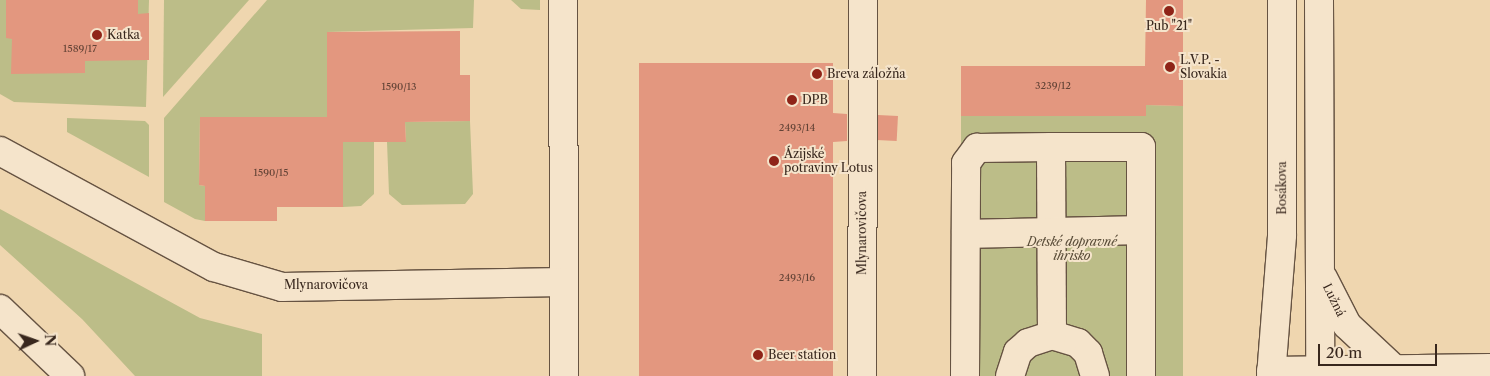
<!DOCTYPE html>
<html>
<head>
<meta charset="utf-8">
<style>
  body { margin:0 }
  #map { position:relative; width:1490px; height:376px; overflow:hidden; background:#efd6af; font-family:"Libre Caslon Text",serif }
  div>[style] { position:absolute }
  [style*='--x'] { left:calc(var(--x)*1px); top:calc(var(--y)*1px); width:calc(var(--w)*1px); rotate:calc(var(--a)*1deg) }
  .green>* { inset:0; background:#bcbd88 }
  .building>* { inset:0; background:#e3977f; transform-origin:0 0 }
  .roads { filter:drop-shadow(1px 0 #665342) drop-shadow(-1px 0 #665342) drop-shadow(0 1px #665342) drop-shadow(0 -1px #665342) }
  .minor>* { height:28px; margin:-14px; padding:0 14px; transform-origin:14px; border-radius:14px; background:#f5e4cb }
  .dots>* { width:14px; height:14px; translate:-50% -50%; box-sizing:border-box; border:2px solid #f5e4cb; border-radius:50% }
  span { translate:-50% -50%; white-space:nowrap; text-align:center; line-height:1.15; -webkit-text-stroke:4px #f5e4cb; paint-order:stroke }
  .number-label { font-size:10px; color:#634336 }
  .number-label span { -webkit-text-stroke-width:0 }
  .poi-label { font-size:12px; color:#38271d }
  .left { translate:0 -50%; text-align:left }
  .street-label { font-size:12px; color:#38271d }
  .park-label { font-size:12px; color:#594c38; font-style:italic }
  .north { position:absolute; left:10px; top:316px; width:50px; height:50px; -webkit-text-stroke:4px #f5e4cb; paint-order:stroke; rotate:87deg; font-size:14px; font-weight:700; line-height:20px; text-align:center; color:#38271d }
  .north::after { content:''; display:block; margin:auto; width:18px; height:22px; background:#38271d; clip-path:polygon(50% 0,100% 100%,50% 72%,0 100%) }
  .scale { position:absolute; left:1318px; top:344px; width:119px; height:22px; box-sizing:border-box; border:2px solid #38271d; border-top:0; padding-left:6px; font-size:15px; line-height:18px; white-space:nowrap; color:#38271d; -webkit-text-stroke:4px #f5e4cb; paint-order:stroke }
</style>
</head>
<body>
<div id="map">
  <div class="green">
    <div style="clip-path:polygon(0 0,149px 0,146px 107px,14px 102px,0 94px)"></div>
    <div style="clip-path:polygon(164px 0,249px 0,163px 97px)"></div>
    <div style="clip-path:polygon(267px 0,474px 0,473px 28px,327px 32px,327px 100px,333px 117px,200px 117px,199px 185px,205px 186px,205px 221px,195px 219px,164px 202px,164px 118px)"></div>
    <div style="clip-path:polygon(511px 0,540px 0,540px 10px,521px 9px)"></div>
    <div style="clip-path:polygon(1146px 105px,1183px 106px,1183px 376px,961px 376px,961px 116px,1145px 116px)"></div>
    <div style="clip-path:polygon(67px 118px,145px 121px,149px 125px,149px 177px,67px 132px)"></div>
    <div style="clip-path:polygon(470px 121px,473px 194px,465px 204px,402px 205px,389px 194px,387px 142px,406px 142px,405px 122px)"></div>
    <div style="clip-path:polygon(333px 135px,374px 136px,374px 194px,361px 206px,343px 207px,343px 160px)"></div>
    <div style="clip-path:polygon(0 209px,200px 318px,262px 334px,262px 376px,135px 376px,82px 319px,0 245px)"></div>
  </div>
  <div class="building">
    <div style="clip-path:polygon(6px 0,138px 0,138px 14px,149px 13px,149px 60px,85px 61px,85px 73px,11px 74px,12px 39px,6px 38px)"></div>
    <div style="clip-path:polygon(1146px 0,1183px 0,1183px 106px,1146px 105px,1146px 116px,961px 116px,961px 66px,1145px 66px)"></div>
    <div style="clip-path:polygon(460px 31px,460px 75px,470px 75px,470px 121px,405px 122px,406px 142px,343px 142px,343px 207px,277px 207px,277px 221px,205px 221px,205px 186px,199px 185px,200px 117px,327px 117px,327px 32px)"></div>
    <div style="clip-path:polygon(639px 63px,833px 63px,833px 113px,847px 114px,847px 141px,833px 142px,833px 376px,639px 376px)"></div>
    <div style="left:878px;top:115px;width:20px;height:25px;rotate:3deg"></div>
  </div>
  <div class="roads">
    <div class="minor">
      <div style="--x:563;--y:0;--w:376;--a:89.8"></div>
      <div style="--x:1319;--y:0;--w:376;--a:89.8"></div>
      <div style="--x:1051;--y:147;--w:188;--a:89.7"></div>
      <div style="--x:0;--y:151;--w:243;--a:28.5"></div>
      <div style="--x:214;--y:267;--w:71;--a:16.4"></div>
      <div style="--x:282;--y:287;--w:281;--a:-1"></div>
      <div style="--x:966;--y:234;--w:175;--a:-1.3"></div>
      <div style="--x:1323;--y:278;--w:53;--a:62.9"></div>
      <div style="--x:1347;--y:325;--w:63;--a:43.1"></div>
      <div style="--x:0;--y:309;--w:97;--a:43.7"></div>
      <div style="--x:1271;--y:371;--w:219;--a:-0.8"></div>
      <div style="--x:862;--y:376;--w:376;--a:-89.8"></div>
      <div style="--x:965;--y:376;--w:213;--a:-89.7"></div>
      <div style="--x:966;--y:163;--w:19;--a:-54"></div>
      <div style="--x:977;--y:148;--w:74;--a:-0.8"></div>
      <div style="--x:1051;--y:147;--w:90;--a:0"></div>
      <div style="--x:1141;--y:147;--w:229;--a:90"></div>
      <div style="--x:1010;--y:376;--w:25;--a:-72"></div>
      <div style="--x:1018;--y:352;--w:13;--a:-42"></div>
      <div style="--x:1028;--y:343;--w:25;--a:-18"></div>
      <div style="--x:1052;--y:335;--w:27;--a:17"></div>
      <div style="--x:1078;--y:343;--w:14;--a:45"></div>
      <div style="--x:1088;--y:353;--w:24;--a:73"></div>
      <div style="--x:1271;--y:376;--w:141;--a:-85.5"></div>
      <div style="--x:1282;--y:235;--w:235;--a:-90"></div>
    </div>
  </div>
  <div class="dots">
    <div style="left:1169px;top:11px;background:#8f2418"></div>
    <div style="left:97px;top:35px;background:#8f2418"></div>
    <div style="left:1170px;top:67px;background:#8f2418"></div>
    <div style="left:817px;top:74px;background:#8f2418"></div>
    <div style="left:792px;top:100px;background:#8f2418"></div>
    <div style="left:774px;top:161px;background:#8f2418"></div>
    <div style="left:758px;top:355px;background:#8f2418"></div>
  </div>
  <div class="number-label">
    <span style="left:80px;top:49px">1589/17</span>
    <span style="left:1053px;top:86px">3239/12</span>
    <span style="left:399px;top:87px">1590/13</span>
    <span style="left:797px;top:128px">2493/14</span>
    <span style="left:271px;top:173px">1590/15</span>
    <span style="left:797px;top:278px">2493/16</span>
  </div>
  <div class="poi-label">
    <span style="left:1169px;top:26px">Pub "21"</span>
    <span class="left" style="left:107px;top:35px">Katka</span>
    <span class="left" style="left:1180px;top:67px">L.V.P. -<br>Slovakia</span>
    <span class="left" style="left:827px;top:74px">Breva záložňa</span>
    <span class="left" style="left:802px;top:100px">DPB</span>
    <span class="left" style="left:784px;top:161px">Ázijské<br>potraviny Lotus</span>
    <span class="left" style="left:768px;top:355px">Beer station</span>
  </div>
  <div class="street-label">
    <span style="left:1282px;top:188px;rotate:-90deg">Bosákova</span>
    <span style="left:862px;top:233px;rotate:-90deg">Mlynarovičova</span>
    <span style="left:326px;top:285px">Mlynarovičova</span>
    <span style="left:1334px;top:300px;rotate:64deg">Lužná</span>
  </div>
  <div class="park-label">
    <span style="left:1072px;top:249px">Detské dopravné<br>ihrisko</span>
  </div>
  <div class="north">N</div>
  <div class="scale">20 m</div>
</div>
</body>
</html>
